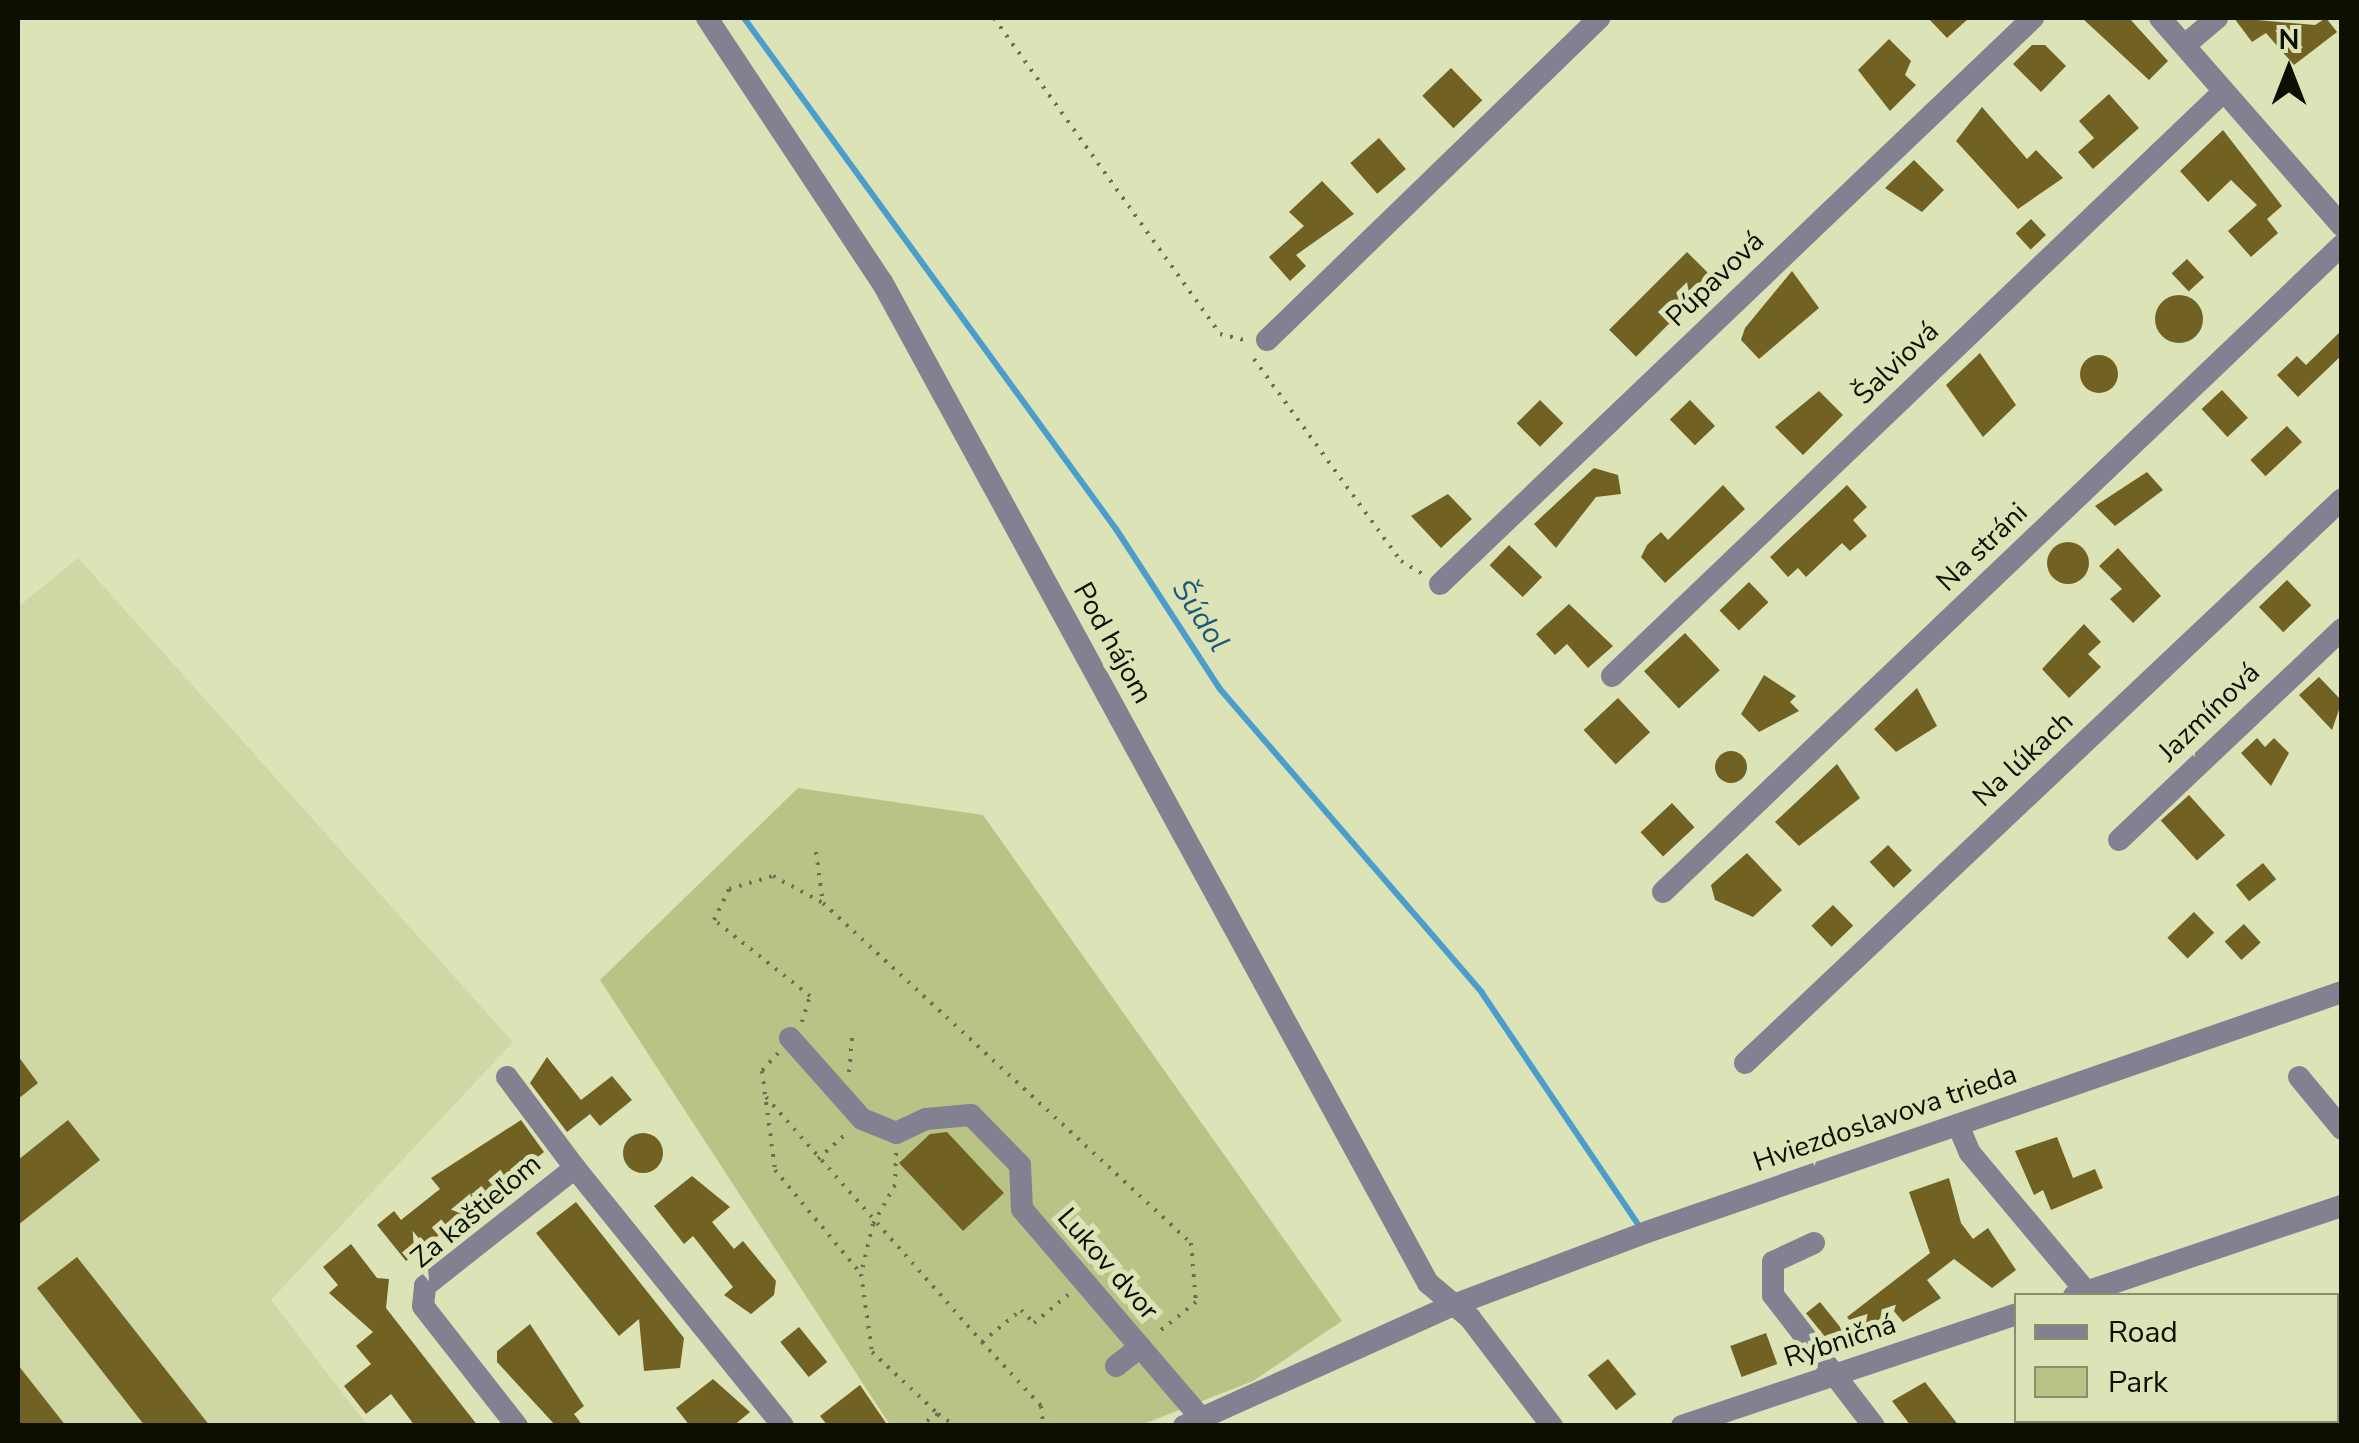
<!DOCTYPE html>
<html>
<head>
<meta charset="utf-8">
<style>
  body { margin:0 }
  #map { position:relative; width:2359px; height:1443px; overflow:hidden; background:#dbe3b7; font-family:"Nunito Sans",sans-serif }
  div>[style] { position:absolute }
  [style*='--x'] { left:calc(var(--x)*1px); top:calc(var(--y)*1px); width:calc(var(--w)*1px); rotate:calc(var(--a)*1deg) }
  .built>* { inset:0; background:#cfd8a5 }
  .green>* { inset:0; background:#b9c386 }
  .stream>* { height:6px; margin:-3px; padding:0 3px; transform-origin:3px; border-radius:3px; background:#4b9ecc }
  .building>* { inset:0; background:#716223; transform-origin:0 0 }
  .round { border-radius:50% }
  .path>* { height:4px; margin-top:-2px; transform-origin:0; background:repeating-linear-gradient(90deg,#6a6f54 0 2.5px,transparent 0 10.5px) }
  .minor>* { height:22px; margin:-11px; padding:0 11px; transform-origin:11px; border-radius:11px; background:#838091 }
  span { translate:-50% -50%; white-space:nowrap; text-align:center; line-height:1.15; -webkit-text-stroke:10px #dbe3b7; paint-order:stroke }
  .street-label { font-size:28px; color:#0d0f02 }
  .water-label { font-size:30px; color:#1b5979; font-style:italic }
  .frame { position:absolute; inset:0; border:20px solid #0d0f02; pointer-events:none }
  .legend { position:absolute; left:2014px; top:1293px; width:325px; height:130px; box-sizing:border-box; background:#dbe3b7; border:2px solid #898e6f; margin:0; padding:12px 18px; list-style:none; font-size:30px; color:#0d0f02 }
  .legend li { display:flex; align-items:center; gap:20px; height:50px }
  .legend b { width:50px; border:2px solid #898e6f }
  .north { position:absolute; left:2239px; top:20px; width:100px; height:100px; -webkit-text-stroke:8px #dbe3b7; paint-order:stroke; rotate:0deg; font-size:28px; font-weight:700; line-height:40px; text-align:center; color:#0d0f02 }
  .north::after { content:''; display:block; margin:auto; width:35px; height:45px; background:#0d0f02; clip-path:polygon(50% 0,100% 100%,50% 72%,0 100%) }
</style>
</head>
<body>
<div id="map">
  <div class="built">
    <div style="clip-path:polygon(78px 558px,513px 1042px,271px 1300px,367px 1425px,18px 1426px,18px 607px)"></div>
  </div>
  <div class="green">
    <div style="clip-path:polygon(798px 788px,983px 815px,1342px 1321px,1253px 1381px,1141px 1425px,890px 1425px,600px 980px)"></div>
  </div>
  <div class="stream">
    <div style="--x:744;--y:18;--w:632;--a:53.95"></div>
    <div style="--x:1116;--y:529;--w:191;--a:57"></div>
    <div style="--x:1220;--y:689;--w:401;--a:49.2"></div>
    <div style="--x:1482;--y:993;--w:277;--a:56"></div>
  </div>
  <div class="building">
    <div style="clip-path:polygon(1928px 18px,1969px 18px,1947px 38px)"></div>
    <div style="clip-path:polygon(2082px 18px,2129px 18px,2168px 61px,2149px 80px)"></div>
    <div style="clip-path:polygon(2234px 18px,2315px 25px,2326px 18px,2337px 32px,2294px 65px,2266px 33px,2252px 42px)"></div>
    <div style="clip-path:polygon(1889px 39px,1911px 61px,1905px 75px,1916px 85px,1890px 111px,1858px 70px)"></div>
    <div style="clip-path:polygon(2032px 45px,2045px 45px,2066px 66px,2041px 92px,2013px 64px)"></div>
    <div style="left:1451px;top:68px;width:45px;height:40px;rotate:46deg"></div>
    <div style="clip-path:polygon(2109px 94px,2139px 128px,2093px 169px,2078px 152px,2094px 138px,2079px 121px)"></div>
    <div style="clip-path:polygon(1982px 107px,2027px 159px,2036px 150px,2063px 178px,2018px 209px,1956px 141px)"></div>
    <div style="clip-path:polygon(2223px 130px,2282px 206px,2267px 219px,2278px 233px,2251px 257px,2228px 231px,2257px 205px,2231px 180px,2208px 202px,2180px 171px)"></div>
    <div style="left:1379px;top:138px;width:41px;height:38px;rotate:49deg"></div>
    <div style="clip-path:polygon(1914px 160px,1944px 190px,1922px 212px,1885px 188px)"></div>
    <div style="clip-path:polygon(1322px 181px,1354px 214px,1296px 255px,1306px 266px,1290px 281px,1269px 257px,1304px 226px,1289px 212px)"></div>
    <div style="left:2031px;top:219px;width:22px;height:21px;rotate:47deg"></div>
    <div style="left:1687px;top:252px;width:38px;height:110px;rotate:45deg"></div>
    <div style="left:2187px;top:259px;width:25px;height:21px;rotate:47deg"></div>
    <div style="clip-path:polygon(1792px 271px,1819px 308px,1759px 359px,1741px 340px,1745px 328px)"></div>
    <div class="round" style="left:2155px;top:295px;width:48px;height:48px"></div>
    <div style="clip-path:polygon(2342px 330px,2342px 355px,2298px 397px,2277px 375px,2297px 356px,2306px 365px)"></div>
    <div style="clip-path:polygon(1980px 353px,2016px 405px,1983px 437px,1946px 385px)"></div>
    <div class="round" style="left:2080px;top:355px;width:38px;height:38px"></div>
    <div style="left:2222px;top:390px;width:38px;height:28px;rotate:47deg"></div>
    <div style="clip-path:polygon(1819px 391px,1843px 415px,1803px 455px,1775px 427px)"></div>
    <div style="left:1540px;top:400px;width:33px;height:33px;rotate:45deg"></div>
    <div style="left:1690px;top:400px;width:36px;height:28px;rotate:46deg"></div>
    <div style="left:2287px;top:426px;width:22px;height:50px;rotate:47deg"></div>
    <div style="clip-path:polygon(1594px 468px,1618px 475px,1621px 494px,1596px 497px,1556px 548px,1534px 524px)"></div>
    <div style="clip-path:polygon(2147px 472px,2163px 490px,2115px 526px,2095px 506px)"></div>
    <div style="clip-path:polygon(1723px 485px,1745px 509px,1665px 583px,1641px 557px,1647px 545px,1661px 532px,1668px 540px)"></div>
    <div style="clip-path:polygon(1847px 485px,1867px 507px,1853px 520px,1867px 536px,1850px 551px,1842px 543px,1806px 577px,1798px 568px,1788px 577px,1770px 557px)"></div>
    <div style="clip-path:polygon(1448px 494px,1472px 519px,1441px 548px,1411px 516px)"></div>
    <div class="round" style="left:2047px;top:542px;width:42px;height:42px"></div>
    <div style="left:1509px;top:545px;width:46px;height:28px;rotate:44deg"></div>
    <div style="clip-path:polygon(2118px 548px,2161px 596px,2133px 623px,2110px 599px,2122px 589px,2099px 566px)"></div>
    <div style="left:2287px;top:580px;width:35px;height:39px;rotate:46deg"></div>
    <div style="left:1749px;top:582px;width:28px;height:41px;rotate:46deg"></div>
    <div style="clip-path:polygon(1569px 604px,1613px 646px,1588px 668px,1567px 644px,1555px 655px,1536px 634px)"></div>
    <div style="clip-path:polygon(2084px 624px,2101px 642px,2088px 654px,2101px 667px,2069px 698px,2042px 669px)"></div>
    <div style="left:1685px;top:633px;width:51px;height:56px;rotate:47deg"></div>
    <div style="clip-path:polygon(1764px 675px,1796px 696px,1790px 702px,1799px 711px,1759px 732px,1741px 714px)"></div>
    <div style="clip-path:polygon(2319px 677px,2342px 701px,2332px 730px,2299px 695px)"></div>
    <div style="clip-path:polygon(1917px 688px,1937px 726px,1896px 752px,1874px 729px)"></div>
    <div style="left:1618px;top:698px;width:47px;height:47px;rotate:47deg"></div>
    <div style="clip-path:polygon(2257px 738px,2265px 747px,2274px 738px,2289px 753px,2271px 786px,2241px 753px)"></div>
    <div class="round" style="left:1715px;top:751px;width:32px;height:32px"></div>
    <div style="clip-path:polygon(1837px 764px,1860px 798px,1799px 846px,1775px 822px)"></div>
    <div style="left:2189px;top:795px;width:54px;height:38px;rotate:48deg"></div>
    <div style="left:1672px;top:803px;width:33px;height:43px;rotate:47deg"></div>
    <div style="left:1888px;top:845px;width:35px;height:25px;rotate:47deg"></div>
    <div style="clip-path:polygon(1747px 853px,1782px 890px,1753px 917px,1715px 900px,1711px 885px)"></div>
    <div style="left:2263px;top:863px;width:21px;height:35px;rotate:51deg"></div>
    <div style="left:1833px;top:905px;width:29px;height:30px;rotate:46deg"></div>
    <div style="left:2194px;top:912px;width:29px;height:37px;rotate:46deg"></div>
    <div style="left:2244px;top:924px;width:25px;height:26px;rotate:48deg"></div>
    <div style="clip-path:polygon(18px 1056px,38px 1083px,18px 1099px)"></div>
    <div style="clip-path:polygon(547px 1057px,581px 1100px,612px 1076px,632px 1100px,600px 1126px,590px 1114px,567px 1132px,530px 1083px)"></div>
    <div style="clip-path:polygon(68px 1120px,100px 1160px,18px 1225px,18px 1160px)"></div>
    <div style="clip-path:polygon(521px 1120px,544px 1152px,406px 1261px,377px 1225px,394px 1211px,401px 1220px,440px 1189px,431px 1178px)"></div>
    <div style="clip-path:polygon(947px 1132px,1004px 1193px,963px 1231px,899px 1163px,930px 1134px)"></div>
    <div class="round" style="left:623px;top:1133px;width:40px;height:40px"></div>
    <div style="clip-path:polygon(2057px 1137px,2073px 1178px,2095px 1169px,2103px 1188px,2051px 1210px,2043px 1190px,2034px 1195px,2015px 1151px)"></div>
    <div style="clip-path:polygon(692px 1176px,730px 1207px,712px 1222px,734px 1249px,743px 1241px,776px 1281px,774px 1295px,751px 1314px,724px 1295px,733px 1287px,693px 1236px,684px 1244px,654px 1206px)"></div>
    <div style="clip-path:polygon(1949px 1178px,1961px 1223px,1973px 1239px,1988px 1228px,2016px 1270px,1992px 1288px,1954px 1259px,1927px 1280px,1941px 1298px,1903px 1322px,1893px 1310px,1860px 1334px,1847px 1317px,1930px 1253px,1909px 1192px)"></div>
    <div style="clip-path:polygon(576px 1202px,684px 1338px,680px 1368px,644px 1371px,639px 1319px,619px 1336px,536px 1233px)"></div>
    <div style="clip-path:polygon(351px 1244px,377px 1278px,389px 1279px,386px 1308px,478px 1426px,415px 1426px,391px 1394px,366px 1414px,344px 1386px,371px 1364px,356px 1346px,373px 1332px,329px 1293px,338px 1285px,323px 1267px)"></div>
    <div style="clip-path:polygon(77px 1257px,210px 1426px,145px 1426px,37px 1288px)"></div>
    <div style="left:1820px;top:1302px;width:43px;height:18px;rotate:51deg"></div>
    <div style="clip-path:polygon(530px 1324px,584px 1406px,574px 1414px,583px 1426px,556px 1426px,497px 1362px,497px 1351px)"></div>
    <div style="left:799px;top:1327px;width:45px;height:24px;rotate:51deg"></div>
    <div style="left:1766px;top:1333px;width:33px;height:38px;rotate:70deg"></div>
    <div style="left:1608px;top:1359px;width:45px;height:26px;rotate:51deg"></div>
    <div style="clip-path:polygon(18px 1365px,66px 1426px,18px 1426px)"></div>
    <div style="clip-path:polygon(713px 1379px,750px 1412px,733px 1426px,690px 1426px,676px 1408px)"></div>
    <div style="clip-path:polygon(1925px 1382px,1959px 1426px,1911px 1426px,1892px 1401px)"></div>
    <div style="clip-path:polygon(860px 1385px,888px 1426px,828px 1426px,820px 1416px)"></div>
  </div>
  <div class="path">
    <div style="--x:994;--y:18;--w:388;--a:54.4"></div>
    <div style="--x:1220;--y:334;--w:29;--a:14"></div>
    <div style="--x:1254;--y:359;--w:250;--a:54"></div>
    <div style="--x:1401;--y:561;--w:26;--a:31"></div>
    <div style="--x:816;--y:852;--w:51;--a:82.2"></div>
    <div style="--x:802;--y:1022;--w:27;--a:-73"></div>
    <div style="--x:810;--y:996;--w:122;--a:-141.6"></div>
    <div style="--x:714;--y:920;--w:34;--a:-64"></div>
    <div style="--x:729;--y:889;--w:46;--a:-16.5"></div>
    <div style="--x:773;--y:876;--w:57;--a:28.4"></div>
    <div style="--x:823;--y:903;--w:501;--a:42.74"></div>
    <div style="--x:1191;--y:1243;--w:59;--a:85.2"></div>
    <div style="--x:1196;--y:1302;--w:51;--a:141.3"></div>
    <div style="--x:778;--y:1053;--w:24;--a:132"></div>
    <div style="--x:762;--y:1071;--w:100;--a:82.5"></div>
    <div style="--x:775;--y:1170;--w:135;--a:50.4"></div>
    <div style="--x:849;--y:1072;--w:38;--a:-85"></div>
    <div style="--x:766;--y:1097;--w:327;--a:48.6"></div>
    <div style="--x:982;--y:1342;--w:50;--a:-39.4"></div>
    <div style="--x:1021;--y:1310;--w:18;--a:45"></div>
    <div style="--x:1034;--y:1323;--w:45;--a:-39.6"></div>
    <div style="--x:896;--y:1153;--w:32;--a:92"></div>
    <div style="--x:895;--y:1185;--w:45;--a:119.4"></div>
    <div style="--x:873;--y:1224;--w:51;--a:103.5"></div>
    <div style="--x:861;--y:1274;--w:79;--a:82"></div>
    <div style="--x:872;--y:1352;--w:91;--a:43.2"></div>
    <div style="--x:938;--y:1414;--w:22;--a:148"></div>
    <div style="--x:818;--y:1159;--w:40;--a:-42"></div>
    <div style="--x:982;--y:1342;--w:87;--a:47.3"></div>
    <div style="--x:1041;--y:1406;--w:20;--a:84"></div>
    <div style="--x:933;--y:1426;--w:13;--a:-67"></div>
    <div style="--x:938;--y:1414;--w:22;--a:34"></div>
  </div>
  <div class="minor">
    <div style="--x:707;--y:18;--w:317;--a:56.5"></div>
    <div style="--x:882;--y:282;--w:1140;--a:61.39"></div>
    <div style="--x:1428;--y:1283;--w:55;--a:39.8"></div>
    <div style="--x:1470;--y:1318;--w:136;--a:52.8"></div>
    <div style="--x:2160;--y:18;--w:276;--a:48.8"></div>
    <div style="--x:2185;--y:45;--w:42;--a:-40.2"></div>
    <div style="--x:1267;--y:340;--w:463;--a:-44.1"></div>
    <div style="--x:1440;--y:584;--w:820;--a:-43.67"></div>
    <div style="--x:1612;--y:676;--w:844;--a:-43.7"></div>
    <div style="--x:2119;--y:840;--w:307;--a:-43.4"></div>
    <div style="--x:1663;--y:892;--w:938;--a:-43.62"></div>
    <div style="--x:790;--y:1038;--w:108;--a:48.4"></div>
    <div style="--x:862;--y:1119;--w:37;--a:22"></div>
    <div style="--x:896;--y:1133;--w:33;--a:-25"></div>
    <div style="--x:926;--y:1119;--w:45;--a:-5.1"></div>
    <div style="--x:971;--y:1115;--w:70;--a:45.6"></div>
    <div style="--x:1020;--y:1165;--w:44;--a:87.4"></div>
    <div style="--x:1022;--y:1209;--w:275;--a:49.4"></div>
    <div style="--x:1745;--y:1063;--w:821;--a:-43.37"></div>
    <div style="--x:507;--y:1077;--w:114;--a:53.2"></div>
    <div style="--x:2299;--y:1077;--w:67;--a:50.4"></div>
    <div style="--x:1958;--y:1125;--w:30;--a:67"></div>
    <div style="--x:1970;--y:1153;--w:187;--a:50"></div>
    <div style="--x:1814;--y:1243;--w:45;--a:155.1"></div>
    <div style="--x:1773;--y:1262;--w:33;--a:90"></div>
    <div style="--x:1773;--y:1295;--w:165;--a:52.4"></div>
    <div style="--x:2074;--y:1296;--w:283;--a:-18.6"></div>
    <div style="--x:1116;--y:1366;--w:31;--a:-38"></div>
    <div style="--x:2187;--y:1420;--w:7;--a:56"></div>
    <div style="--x:517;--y:1426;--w:152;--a:-128.1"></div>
    <div style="--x:423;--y:1306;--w:20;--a:-84"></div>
    <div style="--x:425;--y:1286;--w:191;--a:-38.2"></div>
    <div style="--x:575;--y:1168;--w:331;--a:51.1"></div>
    <div style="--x:1184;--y:1426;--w:293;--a:-24.2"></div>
    <div style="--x:1451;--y:1306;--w:206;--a:-20.7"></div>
    <div style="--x:1644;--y:1233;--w:738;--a:-19.05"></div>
    <div style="--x:1682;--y:1426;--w:352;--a:-18.5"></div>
  </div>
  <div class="street-label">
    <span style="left:1715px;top:279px;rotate:-44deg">Púpavová</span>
    <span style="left:1896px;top:363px;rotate:-44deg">Šalviová</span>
    <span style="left:1982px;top:547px;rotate:-44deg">Na stráni</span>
    <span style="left:1113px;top:643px;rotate:61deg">Pod hájom</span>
    <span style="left:2209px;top:712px;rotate:-44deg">Jazmínová</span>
    <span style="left:2023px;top:759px;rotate:-43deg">Na lúkach</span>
    <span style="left:1885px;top:1118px;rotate:-19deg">Hviezdoslavova trieda</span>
    <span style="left:476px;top:1211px;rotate:-40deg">Za kaštieľom</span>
    <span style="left:1108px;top:1264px;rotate:49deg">Lukov dvor</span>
    <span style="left:1840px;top:1341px;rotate:-18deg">Rybničná</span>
  </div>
  <div class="water-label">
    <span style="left:1200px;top:616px;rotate:57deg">Šúdol</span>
  </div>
  <div class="frame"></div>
  <ul class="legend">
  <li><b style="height:12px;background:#838091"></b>Road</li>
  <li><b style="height:28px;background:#b9c386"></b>Park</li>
  </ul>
  <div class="north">N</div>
</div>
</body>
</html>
